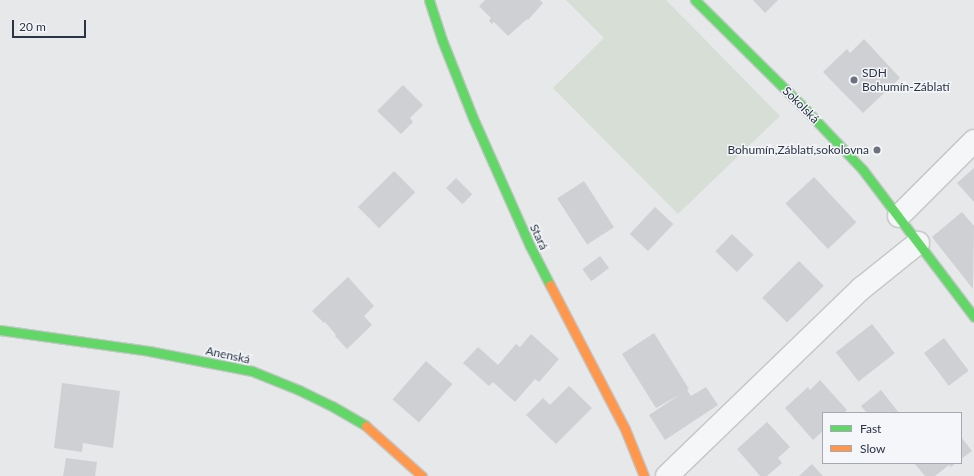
<!DOCTYPE html>
<html>
<head>
<meta charset="utf-8">
<style>
  body { margin:0 }
  #map { position:relative; width:974px; height:476px; overflow:hidden; background:#e6e8ea; font-family:Lato,sans-serif }
  div>[style] { position:absolute }
  [style*='--x'] { left:calc(var(--x)*1px); top:calc(var(--y)*1px); width:calc(var(--w)*1px); rotate:calc(var(--a)*1deg) }
  .green>* { inset:0; background:#d6ded6 }
  .building>* { inset:0; background:#ced0d3; transform-origin:0 0 }
  .roads { filter:drop-shadow(1px 0 #c4c6c8) drop-shadow(-1px 0 #c4c6c8) drop-shadow(0 1px #c4c6c8) drop-shadow(0 -1px #c4c6c8) }
  .street>* { height:22px; margin:-11px; padding:0 11px; transform-origin:11px; border-radius:11px; background:#f5f6f7 }
  .fast>* { height:9px; margin:-4.5px; padding:0 4.5px; transform-origin:4.5px; border-radius:4.5px; background:#63d668 }
  .slow>* { height:9px; margin:-4.5px; padding:0 4.5px; transform-origin:4.5px; border-radius:4.5px; background:#ff974d }
  .dots>* { width:11px; height:11px; translate:-50% -50%; box-sizing:border-box; border:2px solid #f4f6f9; border-radius:50% }
  span { translate:-50% -50%; white-space:nowrap; text-align:center; line-height:1.15; -webkit-text-stroke:3px #f4f6f9; paint-order:stroke }
  .poi-label { font-size:12px; color:#2b3445 }
  .left { translate:0 -50%; text-align:left }
  .right { translate:-100% -50%; text-align:right }
  .street-label { font-size:12px; color:#2b3445 }
  .legend { position:absolute; left:822px; top:412px; width:140px; height:52px; box-sizing:border-box; background:#f4f6f9; border:1px solid #a4a8b1; margin:0; padding:5px 7px; list-style:none; font-size:12px; color:#2b3445 }
  .legend li { display:flex; align-items:center; gap:8px; height:20px }
  .legend b { width:20px; border:1px solid #a4a8b1 }
  .scale { position:absolute; left:12px; top:20px; width:74px; height:18px; box-sizing:border-box; border:2px solid #2b3445; border-top:0; padding-left:5px; font-size:12px; line-height:14px; white-space:nowrap; color:#2b3445; -webkit-text-stroke:3px #f4f6f9; paint-order:stroke }
</style>
</head>
<body>
<div id="map">
  <div class="green">
    <div style="clip-path:polygon(566px 0,666px 0,780px 116px,678px 214px,553px 88px,604px 38px)"></div>
  </div>
  <div class="building">
    <div style="clip-path:polygon(485px 0,540px 0,543px 3px,528px 20px,527px 19px,508px 36px,494px 22px,492px 24px,489px 21px,491px 18px,479px 6px)"></div>
    <div style="clip-path:polygon(753px 0,778px 0,765px 13px)"></div>
    <div style="clip-path:polygon(864px 39px,900px 78px,863px 113px,823px 72px,847px 49px,850px 53px)"></div>
    <div style="clip-path:polygon(403px 85px,423px 105px,410px 118px,413px 122px,401px 134px,377px 111px)"></div>
    <div style="clip-path:polygon(974px 168px,974px 202px,957px 183px)"></div>
    <div style="left:394px;top:171px;width:30px;height:51px;rotate:45deg"></div>
    <div style="left:814px;top:177px;width:62px;height:39px;rotate:47deg"></div>
    <div style="left:456px;top:178px;width:23px;height:14px;rotate:45deg"></div>
    <div style="left:584px;top:181px;width:55px;height:32px;rotate:57deg"></div>
    <div style="left:655px;top:207px;width:25px;height:37px;rotate:43deg"></div>
    <div style="clip-path:polygon(962px 212px,974px 226px,973px 289px,932px 237px)"></div>
    <div style="left:732px;top:234px;width:30px;height:24px;rotate:44deg"></div>
    <div style="left:600px;top:256px;width:15px;height:22px;rotate:53deg"></div>
    <div style="left:799px;top:261px;width:35px;height:52px;rotate:45deg"></div>
    <div style="clip-path:polygon(348px 277px,374px 306px,364px 316px,372px 325px,347px 349px,335px 336px,336px 335px,325px 322px,324px 323px,312px 311px)"></div>
    <div style="left:872px;top:324px;width:37px;height:46px;rotate:52deg"></div>
    <div style="clip-path:polygon(654px 333px,689px 389px,687px 390px,691px 396px,706px 387px,718px 405px,665px 440px,649px 415px,681px 394px,656px 408px,622px 354px)"></div>
    <div style="clip-path:polygon(531px 334px,559px 359px,539px 382px,535px 379px,515px 402px,493px 382px,489px 386px,463px 363px,478px 347px,498px 365px,516px 344px,520px 347px)"></div>
    <div style="left:944px;top:338px;width:41px;height:25px;rotate:53deg"></div>
    <div style="left:426px;top:361px;width:35px;height:51px;rotate:41deg"></div>
    <div style="clip-path:polygon(820px 380px,847px 410px,844px 413px,823px 413px,823px 431px,813px 440px,785px 408px,808px 387px,810px 390px)"></div>
    <div style="clip-path:polygon(62px 383px,120px 391px,113px 448px,83px 443px,82px 452px,54px 448px)"></div>
    <div style="clip-path:polygon(569px 386px,592px 408px,556px 444px,526px 415px,543px 398px,550px 405px)"></div>
    <div style="clip-path:polygon(881px 390px,899px 413px,867px 413px,861px 406px)"></div>
    <div style="clip-path:polygon(767px 422px,790px 447px,778px 458px,782px 463px,767px 476px,760px 476px,737px 449px)"></div>
    <div style="clip-path:polygon(961px 437px,972px 451px,961px 459px)"></div>
    <div style="clip-path:polygon(66px 458px,97px 462px,95px 476px,63px 476px)"></div>
    <div style="clip-path:polygon(914px 463px,956px 463px,951px 467px,949px 465px,935px 476px,925px 476px)"></div>
    <div style="clip-path:polygon(812px 464px,823px 476px,799px 476px)"></div>
  </div>
  <div class="roads">
    <div class="street">
      <div style="--x:899;--y:216;--w:106;--a:-45"></div>
      <div style="--x:667;--y:476;--w:271;--a:-44"></div>
      <div style="--x:862;--y:288;--w:72;--a:-38.8"></div>
    </div>
    <div class="fast">
      <div style="--x:429;--y:0;--w:42;--a:72"></div>
      <div style="--x:442;--y:40;--w:84;--a:68.3"></div>
      <div style="--x:473;--y:118;--w:140;--a:66"></div>
      <div style="--x:530;--y:246;--w:44;--a:62.9"></div>
      <div style="--x:695;--y:0;--w:158;--a:44.7"></div>
      <div style="--x:807;--y:111;--w:81;--a:46.5"></div>
      <div style="--x:863;--y:170;--w:184;--a:52.9"></div>
      <div style="--x:0;--y:330;--w:150;--a:8"></div>
      <div style="--x:149;--y:351;--w:105;--a:11"></div>
      <div style="--x:252;--y:371;--w:51;--a:22"></div>
      <div style="--x:299;--y:390;--w:37;--a:26"></div>
      <div style="--x:332;--y:406;--w:39;--a:30"></div>
    </div>
    <div class="slow">
      <div style="--x:550;--y:285;--w:162;--a:62.5"></div>
      <div style="--x:625;--y:429;--w:51;--a:68"></div>
      <div style="--x:366;--y:426;--w:75;--a:41.8"></div>
    </div>
  </div>
  <div class="dots">
    <div style="left:854px;top:80px;background:#6c737f"></div>
    <div style="left:877px;top:150px;background:#6c737f"></div>
  </div>
  <div class="poi-label">
    <span class="left" style="left:862px;top:80px">SDH<br>Bohumín-Záblatí</span>
    <span class="right" style="left:869px;top:150px">Bohumín,Záblatí,sokolovna</span>
  </div>
  <div class="street-label">
    <span style="left:801px;top:105px;rotate:45deg">Sokolská</span>
    <span style="left:539px;top:237px;rotate:65deg">Stará</span>
    <span style="left:228px;top:355px;rotate:12deg">Anenská</span>
  </div>
  <ul class="legend">
  <li><b style="height:5px;background:#63d668"></b>Fast</li>
  <li><b style="height:5px;background:#ff974d"></b>Slow</li>
  </ul>
  <div class="scale">20 m</div>
</div>
</body>
</html>
